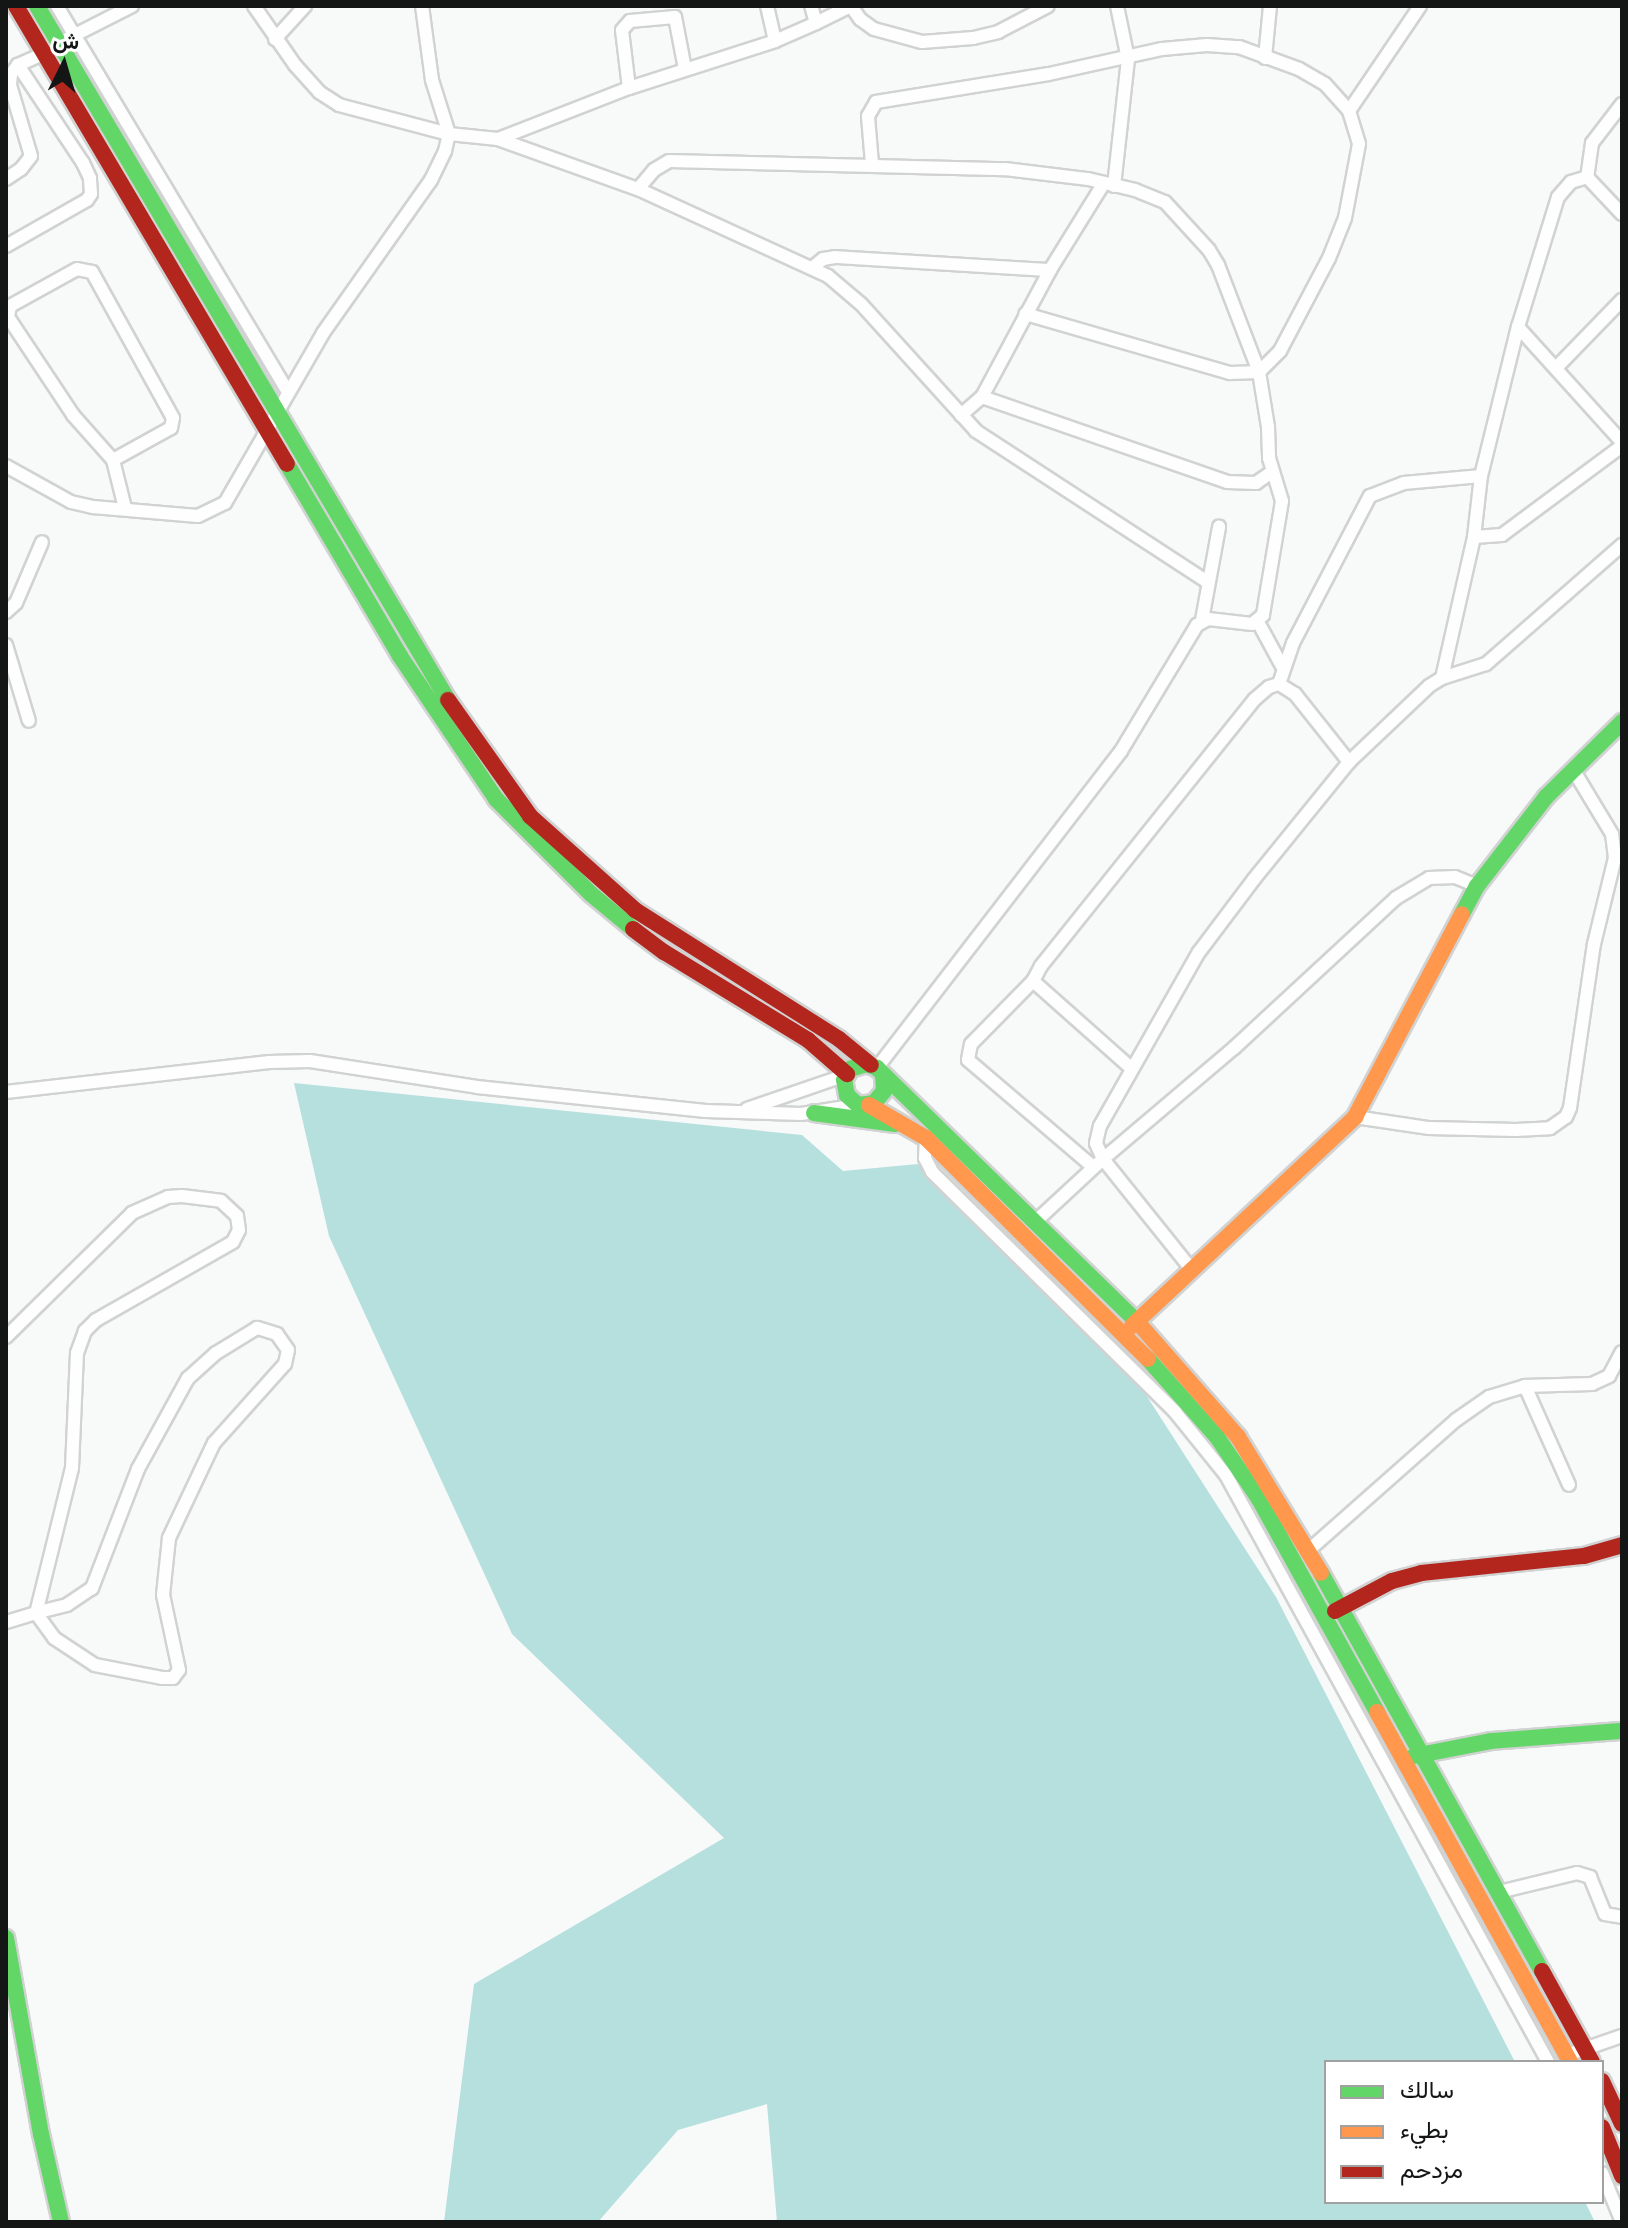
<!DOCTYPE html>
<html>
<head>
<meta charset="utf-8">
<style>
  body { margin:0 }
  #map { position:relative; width:1628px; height:2228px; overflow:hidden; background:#f8f9f9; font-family:Mulish,Vazirmatn,sans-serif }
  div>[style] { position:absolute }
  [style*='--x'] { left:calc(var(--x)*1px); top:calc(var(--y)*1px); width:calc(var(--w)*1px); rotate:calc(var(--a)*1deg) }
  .forest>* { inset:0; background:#b5e0de }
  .roads { filter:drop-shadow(2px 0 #d1d2d2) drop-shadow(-2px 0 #d1d2d2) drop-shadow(0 2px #d1d2d2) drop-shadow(0 -2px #d1d2d2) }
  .street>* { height:12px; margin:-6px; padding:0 6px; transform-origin:6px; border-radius:6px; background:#fefefe }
  .fast>* { height:16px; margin:-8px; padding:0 8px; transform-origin:8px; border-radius:8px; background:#63d668 }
  .slow>* { height:16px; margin:-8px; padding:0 8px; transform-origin:8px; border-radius:8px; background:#ff974d }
  .jam>* { height:16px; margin:-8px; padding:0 8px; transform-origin:8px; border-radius:8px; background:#b3261e }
  span { translate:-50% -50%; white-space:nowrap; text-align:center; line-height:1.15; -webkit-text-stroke:8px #fff; paint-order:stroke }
  .frame { position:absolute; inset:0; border:8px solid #141515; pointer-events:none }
  .legend { position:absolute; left:1324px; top:2060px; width:280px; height:144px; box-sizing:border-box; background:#fff; border:2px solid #a1a1a1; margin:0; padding:10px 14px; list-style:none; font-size:24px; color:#141515 }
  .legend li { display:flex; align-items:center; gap:16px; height:40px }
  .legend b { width:40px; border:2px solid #a1a1a1 }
  .north { position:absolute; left:24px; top:24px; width:80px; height:80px; -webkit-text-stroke:6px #fff; paint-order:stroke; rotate:5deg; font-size:22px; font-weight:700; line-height:32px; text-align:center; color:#141515 }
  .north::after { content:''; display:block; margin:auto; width:28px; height:36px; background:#141515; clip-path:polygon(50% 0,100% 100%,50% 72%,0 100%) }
</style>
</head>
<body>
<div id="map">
  <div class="forest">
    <div style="clip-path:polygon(294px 1083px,802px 1135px,843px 1171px,918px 1164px,1139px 1384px,1276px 1597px,1515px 2062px,1326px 2062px,1326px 2202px,1585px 2202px,1595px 2222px,777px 2222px,767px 2104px,678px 2130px,598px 2222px,444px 2222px,474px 1984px,724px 1838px,512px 1634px,329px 1236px)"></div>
  </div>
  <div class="roads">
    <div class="street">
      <div style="--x:57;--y:6;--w:450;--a:59.1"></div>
      <div style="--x:254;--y:6;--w:72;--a:55.2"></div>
      <div style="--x:295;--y:65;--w:36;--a:48"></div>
      <div style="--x:319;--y:92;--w:24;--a:33"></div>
      <div style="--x:339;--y:105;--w:114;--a:14.8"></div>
      <div style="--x:449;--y:134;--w:49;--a:5.8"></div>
      <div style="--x:498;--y:139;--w:149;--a:19.7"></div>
      <div style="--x:638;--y:189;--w:209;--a:24.6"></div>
      <div style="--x:828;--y:276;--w:43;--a:40.3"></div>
      <div style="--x:861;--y:304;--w:171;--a:47.8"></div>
      <div style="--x:976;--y:431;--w:275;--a:33.1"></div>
      <div style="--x:767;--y:6;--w:36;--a:77"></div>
      <div style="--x:851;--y:6;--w:16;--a:55"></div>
      <div style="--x:860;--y:19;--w:17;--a:36"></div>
      <div style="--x:874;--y:29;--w:50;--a:15.2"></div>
      <div style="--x:922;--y:42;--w:51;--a:-4.5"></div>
      <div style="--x:973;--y:38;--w:26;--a:-13"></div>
      <div style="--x:998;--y:32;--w:56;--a:-27.5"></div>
      <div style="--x:816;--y:23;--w:39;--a:-26"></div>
      <div style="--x:67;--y:39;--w:73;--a:-26.9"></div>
      <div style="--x:275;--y:39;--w:45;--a:-47.7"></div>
      <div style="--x:1265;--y:58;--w:52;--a:-84.5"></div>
      <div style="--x:629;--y:88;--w:58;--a:-96.9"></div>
      <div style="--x:622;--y:30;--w:12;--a:-48"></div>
      <div style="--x:630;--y:21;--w:45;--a:-5.1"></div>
      <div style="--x:675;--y:17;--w:53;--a:79.1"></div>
      <div style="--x:1622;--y:104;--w:49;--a:127.6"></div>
      <div style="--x:1592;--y:143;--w:34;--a:98"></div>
      <div style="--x:1587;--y:177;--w:51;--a:46.6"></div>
      <div style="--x:1349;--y:111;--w:127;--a:-55.9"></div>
      <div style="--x:498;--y:139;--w:141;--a:-21.3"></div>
      <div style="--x:629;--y:88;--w:153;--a:-17.8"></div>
      <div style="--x:775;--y:41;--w:45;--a:-23.7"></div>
      <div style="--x:816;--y:23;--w:18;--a:-106"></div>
      <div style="--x:872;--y:164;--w:48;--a:-94.8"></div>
      <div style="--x:868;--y:116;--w:16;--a:-60"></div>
      <div style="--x:876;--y:102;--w:175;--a:-9.2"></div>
      <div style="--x:1049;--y:74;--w:116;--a:-12.5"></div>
      <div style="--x:1162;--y:49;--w:45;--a:-5.1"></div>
      <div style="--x:1207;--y:45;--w:32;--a:4"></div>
      <div style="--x:1239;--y:47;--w:64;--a:20.1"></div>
      <div style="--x:1299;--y:69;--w:30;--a:30"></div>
      <div style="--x:1325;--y:84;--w:36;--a:48"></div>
      <div style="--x:1349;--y:111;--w:34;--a:73"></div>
      <div style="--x:1359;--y:144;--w:75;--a:100.7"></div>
      <div style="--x:1345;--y:218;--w:43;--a:111.8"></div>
      <div style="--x:1329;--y:258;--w:105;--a:117.8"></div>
      <div style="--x:1280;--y:351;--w:30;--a:135"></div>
      <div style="--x:1259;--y:372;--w:29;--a:178"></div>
      <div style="--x:1230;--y:373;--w:213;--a:-163.9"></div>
      <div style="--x:6;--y:179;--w:18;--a:-34"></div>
      <div style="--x:21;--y:169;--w:16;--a:-52"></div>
      <div style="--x:31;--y:156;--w:74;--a:-106.5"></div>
      <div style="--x:10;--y:85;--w:11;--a:-85"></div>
      <div style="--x:11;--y:74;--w:11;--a:-52"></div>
      <div style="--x:1114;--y:186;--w:128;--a:-83.7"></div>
      <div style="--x:1128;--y:59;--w:54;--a:-101.7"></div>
      <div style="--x:638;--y:189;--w:25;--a:-50"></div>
      <div style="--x:654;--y:170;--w:17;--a:-31"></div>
      <div style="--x:669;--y:161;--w:336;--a:1.4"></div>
      <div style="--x:1005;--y:169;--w:84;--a:6.9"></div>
      <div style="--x:1088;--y:179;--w:48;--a:13.2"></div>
      <div style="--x:1135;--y:190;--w:32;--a:22"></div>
      <div style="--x:1165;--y:202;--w:65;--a:47.5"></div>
      <div style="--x:1209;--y:250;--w:17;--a:59"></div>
      <div style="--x:1218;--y:265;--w:115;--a:69"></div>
      <div style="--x:1259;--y:372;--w:56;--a:80.7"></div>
      <div style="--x:1268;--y:427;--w:31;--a:88"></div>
      <div style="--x:1269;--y:458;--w:45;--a:73.2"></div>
      <div style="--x:1282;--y:501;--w:116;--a:99.5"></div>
      <div style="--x:1263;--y:615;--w:14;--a:141"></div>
      <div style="--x:1252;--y:624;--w:44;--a:-173.5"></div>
      <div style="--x:1208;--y:619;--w:13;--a:151"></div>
      <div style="--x:1197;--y:625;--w:147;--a:121.1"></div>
      <div style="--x:1121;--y:751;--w:400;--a:127.6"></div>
      <div style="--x:6;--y:246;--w:93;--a:-29.6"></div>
      <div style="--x:87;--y:200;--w:7;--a:-56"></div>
      <div style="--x:91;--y:194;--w:16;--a:-94"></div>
      <div style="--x:90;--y:178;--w:17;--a:-115"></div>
      <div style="--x:83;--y:163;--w:118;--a:-123.6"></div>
      <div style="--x:18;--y:65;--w:27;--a:-24"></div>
      <div style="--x:812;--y:268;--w:14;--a:-39"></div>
      <div style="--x:823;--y:259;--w:12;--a:-9"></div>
      <div style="--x:835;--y:257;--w:215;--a:3.5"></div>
      <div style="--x:1518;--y:327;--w:155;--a:47.9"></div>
      <div style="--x:1556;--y:368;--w:95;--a:-45.9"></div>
      <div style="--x:982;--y:397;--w:259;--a:19.1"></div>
      <div style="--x:1227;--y:482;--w:29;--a:2"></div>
      <div style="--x:1256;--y:483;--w:19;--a:-35"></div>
      <div style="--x:961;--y:415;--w:28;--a:-41"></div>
      <div style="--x:982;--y:397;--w:144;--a:-61.8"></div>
      <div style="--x:1050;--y:270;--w:102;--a:-58.2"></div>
      <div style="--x:113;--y:460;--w:66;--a:-28.9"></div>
      <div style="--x:171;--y:428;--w:10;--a:-79"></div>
      <div style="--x:173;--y:418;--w:167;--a:-119"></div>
      <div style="--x:92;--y:272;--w:15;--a:-169"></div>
      <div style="--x:77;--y:269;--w:77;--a:151.1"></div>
      <div style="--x:10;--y:306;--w:11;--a:100"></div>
      <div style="--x:8;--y:317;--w:118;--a:56.4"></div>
      <div style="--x:73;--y:415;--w:60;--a:48.4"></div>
      <div style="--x:113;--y:460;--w:49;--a:76"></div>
      <div style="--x:6;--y:466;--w:74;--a:29"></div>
      <div style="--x:71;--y:502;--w:23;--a:13"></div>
      <div style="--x:93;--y:507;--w:105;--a:4.9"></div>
      <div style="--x:198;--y:516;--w:30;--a:-26"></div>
      <div style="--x:225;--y:503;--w:196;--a:-60"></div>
      <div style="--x:323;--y:333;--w:187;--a:-54.8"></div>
      <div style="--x:431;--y:180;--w:32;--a:-64"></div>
      <div style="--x:445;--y:151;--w:17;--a:-77"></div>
      <div style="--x:449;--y:134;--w:57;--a:-107.5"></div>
      <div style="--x:432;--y:80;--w:75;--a:-97.7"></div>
      <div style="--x:1474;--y:537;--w:28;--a:-4"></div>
      <div style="--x:1502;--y:535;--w:149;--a:-36.6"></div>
      <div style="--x:6;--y:612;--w:13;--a:-42"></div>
      <div style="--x:16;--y:603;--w:66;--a:-66.9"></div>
      <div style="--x:1202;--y:620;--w:95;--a:-79.6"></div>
      <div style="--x:1258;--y:622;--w:52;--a:61.5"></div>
      <div style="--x:6;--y:645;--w:79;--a:73.2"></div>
      <div style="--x:1442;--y:678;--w:145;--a:-77.2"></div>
      <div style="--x:1474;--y:537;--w:61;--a:-83.5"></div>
      <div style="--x:1481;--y:476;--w:154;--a:-76.1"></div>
      <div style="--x:1518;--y:327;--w:136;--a:-72.9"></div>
      <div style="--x:1558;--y:197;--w:20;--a:-49"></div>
      <div style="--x:1571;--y:182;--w:17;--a:-17"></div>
      <div style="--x:1279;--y:684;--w:43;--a:-71.1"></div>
      <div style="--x:1293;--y:643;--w:166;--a:-62.4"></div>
      <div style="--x:1370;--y:496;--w:36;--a:-21"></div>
      <div style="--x:1404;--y:483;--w:77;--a:-5.2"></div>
      <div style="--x:1033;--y:981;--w:88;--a:134.5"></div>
      <div style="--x:971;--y:1044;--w:16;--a:101"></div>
      <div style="--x:968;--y:1060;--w:163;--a:40.5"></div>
      <div style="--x:1131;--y:1068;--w:131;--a:-138.4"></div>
      <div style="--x:1033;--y:981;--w:17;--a:-62"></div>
      <div style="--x:1041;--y:966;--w:342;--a:-51.3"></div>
      <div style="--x:1255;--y:699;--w:18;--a:-41"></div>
      <div style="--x:1269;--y:687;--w:10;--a:-17"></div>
      <div style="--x:1279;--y:684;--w:19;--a:32"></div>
      <div style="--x:1295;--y:694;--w:87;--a:51.5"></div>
      <div style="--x:6;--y:1092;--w:265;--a:-6.5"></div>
      <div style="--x:269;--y:1062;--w:41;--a:-1.4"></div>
      <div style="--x:310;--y:1061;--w:169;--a:8.8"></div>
      <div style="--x:477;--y:1087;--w:230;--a:6"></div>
      <div style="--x:706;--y:1111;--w:95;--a:1.8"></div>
      <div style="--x:801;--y:1114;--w:58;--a:-9"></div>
      <div style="--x:747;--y:1109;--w:105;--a:-19"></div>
      <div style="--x:1355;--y:1117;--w:75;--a:8.5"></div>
      <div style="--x:1429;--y:1128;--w:87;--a:1.3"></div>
      <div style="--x:1516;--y:1130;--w:34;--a:-3"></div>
      <div style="--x:1550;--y:1128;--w:19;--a:-35"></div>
      <div style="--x:1566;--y:1117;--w:10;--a:-66"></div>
      <div style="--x:1570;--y:1108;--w:166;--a:-81.7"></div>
      <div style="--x:1594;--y:944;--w:89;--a:-76.3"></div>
      <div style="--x:1615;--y:858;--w:24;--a:-97"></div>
      <div style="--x:1612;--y:834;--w:74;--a:-121.1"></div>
      <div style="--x:926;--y:1138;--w:20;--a:93"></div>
      <div style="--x:925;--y:1158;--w:16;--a:63"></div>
      <div style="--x:932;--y:1172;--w:342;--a:44.6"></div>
      <div style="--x:1175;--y:1412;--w:81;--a:51"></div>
      <div style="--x:1226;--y:1475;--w:670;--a:61.25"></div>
      <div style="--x:1036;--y:1221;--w:91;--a:-42.8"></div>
      <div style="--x:1103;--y:1159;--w:17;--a:-114"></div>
      <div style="--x:1096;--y:1143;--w:17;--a:-77"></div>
      <div style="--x:1100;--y:1126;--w:200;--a:-60.4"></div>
      <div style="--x:1199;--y:952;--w:91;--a:-53"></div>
      <div style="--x:1254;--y:879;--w:151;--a:-50.9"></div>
      <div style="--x:1349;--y:762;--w:110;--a:-43.5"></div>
      <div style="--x:1429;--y:686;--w:15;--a:-32"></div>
      <div style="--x:1442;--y:678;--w:46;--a:-17.7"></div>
      <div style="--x:1486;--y:664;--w:181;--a:-41.2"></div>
      <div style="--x:1192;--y:1270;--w:142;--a:-128.7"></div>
      <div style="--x:1103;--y:1159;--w:172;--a:-40.3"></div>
      <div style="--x:1234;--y:1048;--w:221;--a:-42.8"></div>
      <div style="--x:1396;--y:898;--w:39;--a:-31"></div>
      <div style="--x:1429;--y:878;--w:26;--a:-2"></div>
      <div style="--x:1455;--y:877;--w:24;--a:22"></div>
      <div style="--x:6;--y:1337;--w:177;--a:-44.5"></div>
      <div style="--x:132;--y:1213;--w:39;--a:-24"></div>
      <div style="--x:168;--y:1197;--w:14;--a:-4"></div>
      <div style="--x:182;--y:1196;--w:39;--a:7"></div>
      <div style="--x:221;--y:1201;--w:22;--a:43"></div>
      <div style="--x:237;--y:1216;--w:14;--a:82"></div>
      <div style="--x:239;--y:1230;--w:13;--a:117"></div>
      <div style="--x:233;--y:1242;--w:158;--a:150.3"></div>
      <div style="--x:96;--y:1320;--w:16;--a:135"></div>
      <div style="--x:85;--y:1331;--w:23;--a:110"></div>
      <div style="--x:77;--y:1353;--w:115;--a:92.5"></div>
      <div style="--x:72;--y:1468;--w:149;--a:103.9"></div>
      <div style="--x:36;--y:1613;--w:31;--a:54"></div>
      <div style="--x:54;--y:1638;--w:49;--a:33.4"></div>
      <div style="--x:95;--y:1665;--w:68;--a:11"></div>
      <div style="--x:162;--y:1678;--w:11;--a:0"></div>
      <div style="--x:173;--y:1678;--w:10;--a:-53"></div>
      <div style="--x:179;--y:1670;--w:77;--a:-102"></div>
      <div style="--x:163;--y:1595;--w:57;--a:-84"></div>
      <div style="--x:169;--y:1538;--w:105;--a:-64.7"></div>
      <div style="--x:214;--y:1443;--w:106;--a:-48.1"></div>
      <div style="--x:285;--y:1364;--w:14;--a:-78"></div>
      <div style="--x:288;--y:1350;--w:19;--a:-125"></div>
      <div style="--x:277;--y:1334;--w:21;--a:-163"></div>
      <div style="--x:257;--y:1328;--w:48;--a:148.6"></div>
      <div style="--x:216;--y:1353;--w:38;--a:138"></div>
      <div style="--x:188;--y:1378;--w:104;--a:118.8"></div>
      <div style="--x:138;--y:1469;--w:128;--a:111.1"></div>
      <div style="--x:92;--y:1588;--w:30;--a:146"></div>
      <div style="--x:67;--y:1605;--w:32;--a:166"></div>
      <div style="--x:36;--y:1613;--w:31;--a:163"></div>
      <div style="--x:1525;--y:1386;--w:108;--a:66"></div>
      <div style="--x:1309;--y:1550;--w:196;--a:-41.5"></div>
      <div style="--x:1456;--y:1420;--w:40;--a:-34.9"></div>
      <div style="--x:1489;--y:1397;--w:38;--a:-17"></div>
      <div style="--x:1525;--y:1386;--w:67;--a:-1.7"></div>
      <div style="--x:1592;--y:1384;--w:19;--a:-25"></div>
      <div style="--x:1609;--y:1376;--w:27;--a:-62"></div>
      <div style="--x:1499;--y:1892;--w:80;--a:-13.7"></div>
      <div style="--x:1577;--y:1873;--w:14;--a:17"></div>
      <div style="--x:1590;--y:1877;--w:40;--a:68"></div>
      <div style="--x:1605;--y:1914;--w:17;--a:10"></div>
      <div style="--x:1567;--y:2055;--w:58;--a:-19.1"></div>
      <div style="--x:1602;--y:2173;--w:53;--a:67.8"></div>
    </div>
    <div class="fast">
      <div style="--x:37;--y:6;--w:807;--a:59.37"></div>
      <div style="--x:287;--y:464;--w:223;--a:59.5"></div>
      <div style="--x:400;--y:656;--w:172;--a:56.1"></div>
      <div style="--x:496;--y:799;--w:134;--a:45"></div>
      <div style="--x:591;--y:894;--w:55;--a:39.8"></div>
      <div style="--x:1462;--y:914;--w:32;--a:-62"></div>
      <div style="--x:1477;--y:886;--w:113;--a:-52.2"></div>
      <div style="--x:1546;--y:797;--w:107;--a:-44.6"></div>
      <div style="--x:883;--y:1076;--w:15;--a:86"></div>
      <div style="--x:884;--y:1091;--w:16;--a:130"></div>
      <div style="--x:874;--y:1103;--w:16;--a:173"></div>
      <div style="--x:858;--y:1105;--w:15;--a:-138"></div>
      <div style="--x:847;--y:1095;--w:15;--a:-101"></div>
      <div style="--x:844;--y:1080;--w:13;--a:-61"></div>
      <div style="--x:850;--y:1069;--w:17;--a:-17"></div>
      <div style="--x:866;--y:1064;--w:12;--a:20"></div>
      <div style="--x:877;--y:1068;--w:368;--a:44.3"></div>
      <div style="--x:814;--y:1113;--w:82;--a:7.7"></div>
      <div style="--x:1148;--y:1359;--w:104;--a:48.5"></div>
      <div style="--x:1217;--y:1437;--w:75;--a:55.9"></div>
      <div style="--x:1259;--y:1499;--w:244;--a:61"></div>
      <div style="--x:1321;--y:1573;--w:455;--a:61"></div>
      <div style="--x:1414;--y:1756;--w:78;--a:-11"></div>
      <div style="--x:1491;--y:1741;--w:131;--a:-4.4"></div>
      <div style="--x:6;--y:1938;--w:199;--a:79.9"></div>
      <div style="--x:41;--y:2134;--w:90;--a:77.2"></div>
    </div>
    <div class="slow">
      <div style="--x:869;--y:1105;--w:66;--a:30.1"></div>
      <div style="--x:926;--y:1138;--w:313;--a:44.9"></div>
      <div style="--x:1140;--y:1325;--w:149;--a:48.8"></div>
      <div style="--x:1238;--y:1437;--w:159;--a:58.6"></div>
      <div style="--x:1132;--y:1326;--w:306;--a:-43.1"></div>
      <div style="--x:1355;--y:1117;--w:229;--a:-62.2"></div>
      <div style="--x:1377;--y:1712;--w:400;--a:61.1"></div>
    </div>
    <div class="jam">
      <div style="--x:16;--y:6;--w:532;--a:59.39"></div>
      <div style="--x:448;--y:700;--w:142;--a:54.7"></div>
      <div style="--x:530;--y:816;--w:141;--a:41.8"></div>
      <div style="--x:635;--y:910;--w:241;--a:32.3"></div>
      <div style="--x:839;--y:1039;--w:41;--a:39.1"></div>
      <div style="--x:633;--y:929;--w:39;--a:37"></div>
      <div style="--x:664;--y:952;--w:169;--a:31.4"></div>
      <div style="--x:808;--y:1040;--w:52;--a:41.1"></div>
      <div style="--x:1335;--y:1611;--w:64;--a:-27.8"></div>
      <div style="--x:1392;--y:1581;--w:30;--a:-15"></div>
      <div style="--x:1421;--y:1573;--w:164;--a:-6"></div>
      <div style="--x:1584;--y:1556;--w:40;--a:-16"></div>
      <div style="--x:1542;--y:1971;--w:104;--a:61.2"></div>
      <div style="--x:1602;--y:2081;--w:47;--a:65.1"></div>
      <div style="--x:1602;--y:2127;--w:53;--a:67.8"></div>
    </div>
  </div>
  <div class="frame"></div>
  <ul class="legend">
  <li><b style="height:10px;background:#63d668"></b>سالك</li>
  <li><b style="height:10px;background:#ff974d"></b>بطيء</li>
  <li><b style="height:10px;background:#b3261e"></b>مزدحم</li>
  </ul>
  <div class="north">ش</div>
</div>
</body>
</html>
